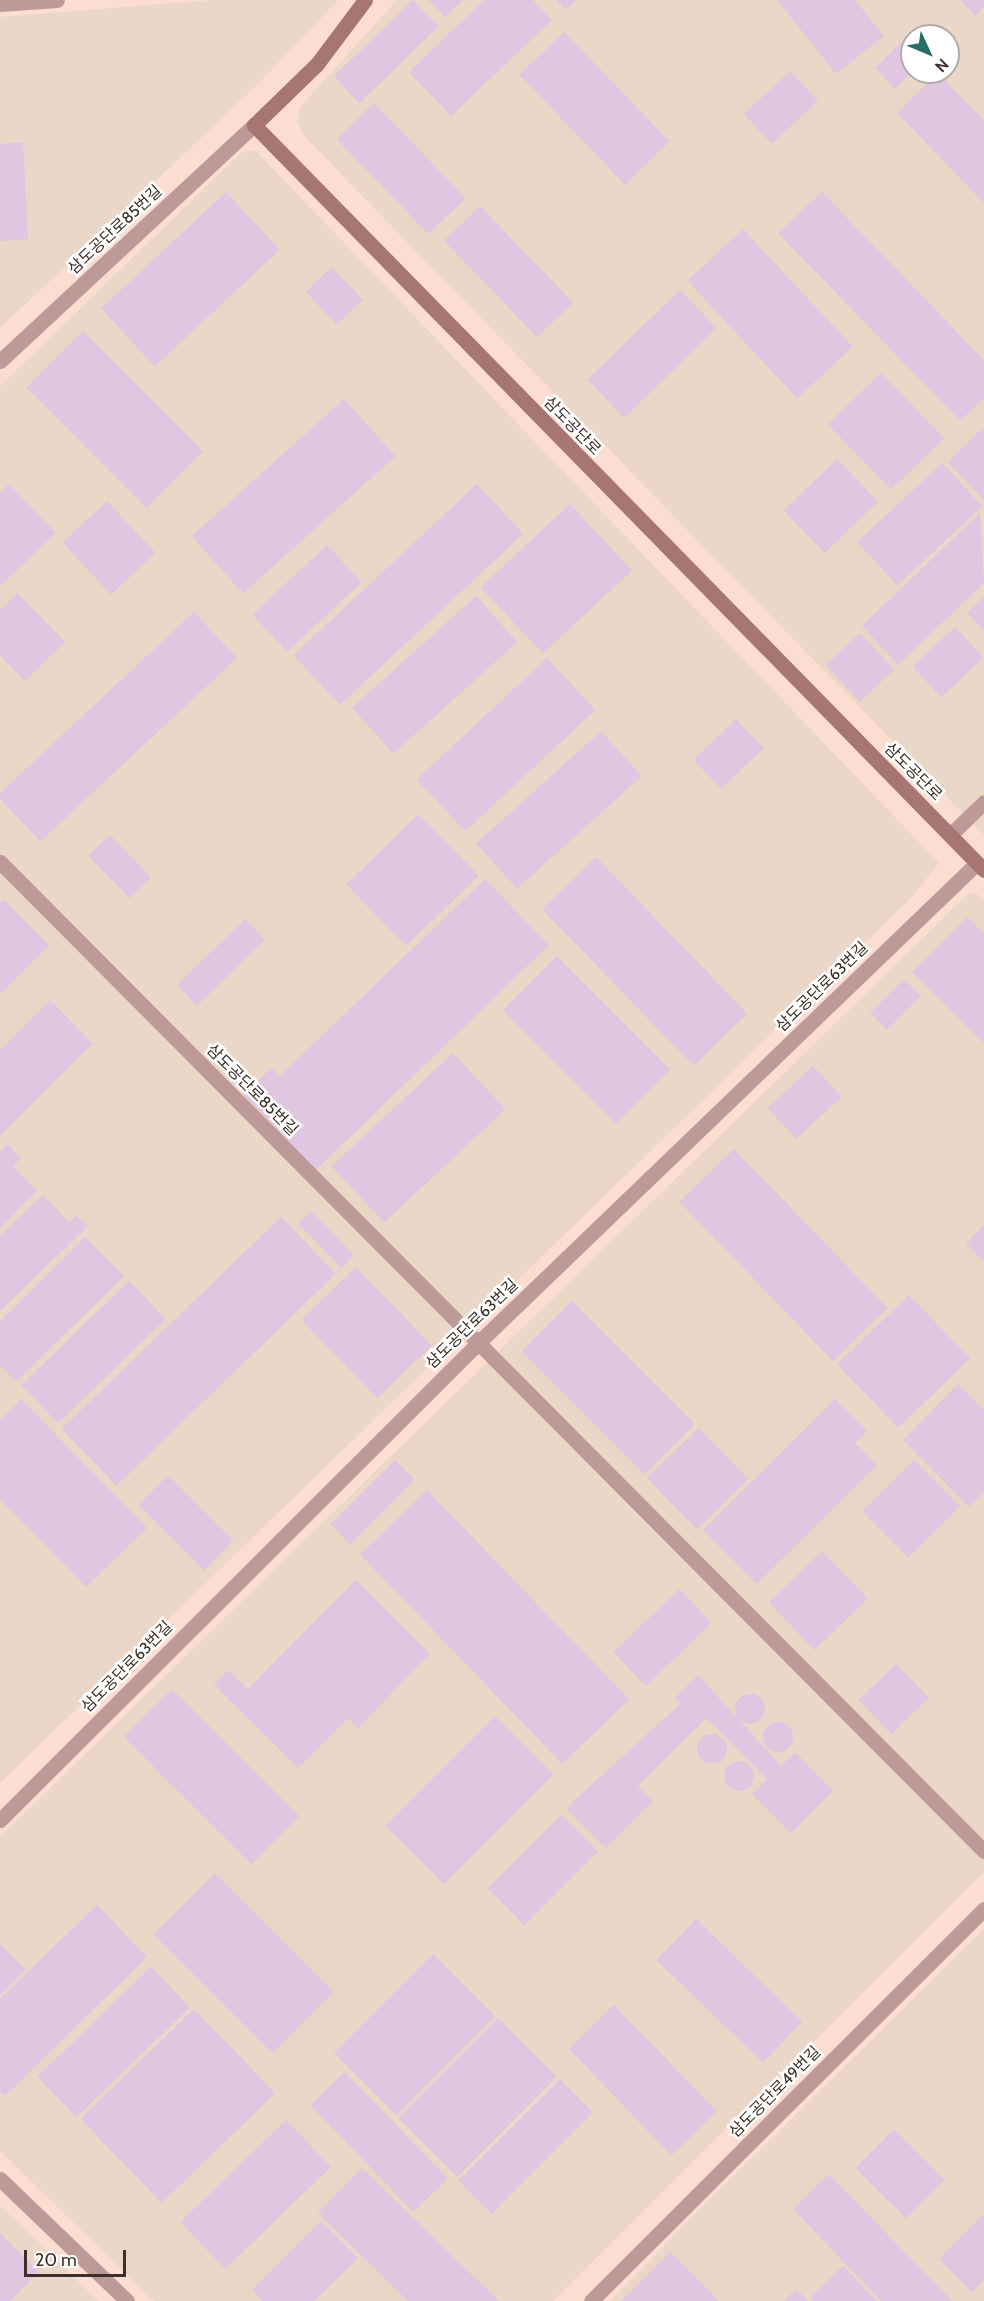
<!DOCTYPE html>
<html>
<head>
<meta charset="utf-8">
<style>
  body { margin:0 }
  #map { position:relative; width:984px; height:2301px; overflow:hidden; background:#fbddd2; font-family:Cabin,"Noto Sans KR",sans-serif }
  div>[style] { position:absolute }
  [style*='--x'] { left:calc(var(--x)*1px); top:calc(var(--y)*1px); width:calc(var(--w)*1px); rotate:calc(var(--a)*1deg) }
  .industrial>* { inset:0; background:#ead7c8 }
  .building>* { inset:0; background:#e0c6e1; transform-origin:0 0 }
  .round { border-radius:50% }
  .lane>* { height:15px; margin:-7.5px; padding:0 7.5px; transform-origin:7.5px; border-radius:7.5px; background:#bd9a98 }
  .street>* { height:15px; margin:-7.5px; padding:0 7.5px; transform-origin:7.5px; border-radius:7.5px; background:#bd9a98 }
  .secondary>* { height:15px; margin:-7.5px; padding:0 7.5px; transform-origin:7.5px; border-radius:7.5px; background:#a77673 }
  span { translate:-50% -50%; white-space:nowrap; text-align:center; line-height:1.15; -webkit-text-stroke:5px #fff; paint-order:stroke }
  .street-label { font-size:16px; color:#3c2e29 }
  .north { position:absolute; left:900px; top:24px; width:60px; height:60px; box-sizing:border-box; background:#fff; border:2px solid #b1aba9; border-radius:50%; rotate:134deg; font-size:16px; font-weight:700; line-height:24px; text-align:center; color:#3c2e29 }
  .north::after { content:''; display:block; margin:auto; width:21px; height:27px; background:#256d65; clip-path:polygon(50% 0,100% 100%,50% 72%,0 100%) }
  .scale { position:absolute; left:24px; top:2250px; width:102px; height:27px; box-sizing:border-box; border:3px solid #3c2e29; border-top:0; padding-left:8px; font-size:18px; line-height:21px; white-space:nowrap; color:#3c2e29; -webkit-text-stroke:4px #fff; paint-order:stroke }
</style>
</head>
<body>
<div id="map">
  <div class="industrial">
    <div style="clip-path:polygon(213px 0,338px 0,259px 83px,0 328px,0 17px)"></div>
    <div style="clip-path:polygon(evenodd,397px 0,984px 0,984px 835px,304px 136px,297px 122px,300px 107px,397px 0,912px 36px,948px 36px,948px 72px,912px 72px,912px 36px)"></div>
    <div style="clip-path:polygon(255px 150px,939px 863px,911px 898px,0 1783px,0 386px,242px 152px)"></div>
    <div style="clip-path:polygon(975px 893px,984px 899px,984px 1872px,553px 2301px,154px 2301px,0 2151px,0 1837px,968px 894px)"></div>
    <div style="clip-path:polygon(984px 1929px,984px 2301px,610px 2301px,695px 2214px)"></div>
    <div style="clip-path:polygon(0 2206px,37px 2240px,98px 2301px,0 2301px)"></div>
  </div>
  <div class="building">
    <div style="left:413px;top:0;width:37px;height:110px;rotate:46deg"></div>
    <div style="clip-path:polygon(429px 0,463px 0,445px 17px)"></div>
    <div style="clip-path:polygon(484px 0,533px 0,552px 20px,451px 116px,409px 72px)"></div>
    <div style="clip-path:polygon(556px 0,576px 0,565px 10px)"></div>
    <div style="clip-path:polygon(777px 0,855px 0,884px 36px,836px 74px)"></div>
    <div style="clip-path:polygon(960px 0,984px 0,984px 7px,975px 16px)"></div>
    <div style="left:564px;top:32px;width:152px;height:62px;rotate:46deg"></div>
    <div style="clip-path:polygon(902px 41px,912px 52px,912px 72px,895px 89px,875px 68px)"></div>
    <div style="left:790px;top:71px;width:41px;height:63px;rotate:47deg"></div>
    <div style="clip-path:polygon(938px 73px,984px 120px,984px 203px,897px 113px)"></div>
    <div style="left:374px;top:103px;width:132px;height:52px;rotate:46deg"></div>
    <div style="clip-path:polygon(23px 142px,28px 239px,0 241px,0 144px)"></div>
    <div style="left:226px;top:192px;width:79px;height:171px;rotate:47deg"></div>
    <div style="clip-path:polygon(822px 192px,984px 360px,984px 398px,960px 421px,778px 233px)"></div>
    <div style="left:480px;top:206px;width:134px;height:50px;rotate:46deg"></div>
    <div style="left:743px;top:229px;width:161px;height:76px;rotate:47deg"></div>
    <div style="left:332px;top:267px;width:45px;height:36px;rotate:47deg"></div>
    <div style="left:680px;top:290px;width:53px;height:129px;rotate:46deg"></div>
    <div style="left:83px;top:331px;width:170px;height:80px;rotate:45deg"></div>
    <div style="left:881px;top:373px;width:91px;height:74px;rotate:46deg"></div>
    <div style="left:344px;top:399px;width:77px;height:205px;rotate:48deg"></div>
    <div style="clip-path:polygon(984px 427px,984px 500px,948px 462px)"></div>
    <div style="left:837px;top:459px;width:59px;height:74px;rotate:46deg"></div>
    <div style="left:942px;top:463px;width:59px;height:116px;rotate:47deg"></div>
    <div style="clip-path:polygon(9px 484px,56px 533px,0 586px,0 493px)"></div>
    <div style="left:477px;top:484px;width:68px;height:251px;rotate:47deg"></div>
    <div style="left:107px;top:501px;width:71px;height:61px;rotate:47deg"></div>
    <div style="left:570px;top:504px;width:91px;height:122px;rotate:47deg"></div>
    <div style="clip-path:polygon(980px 513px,984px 583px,898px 665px,862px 626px)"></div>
    <div style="left:327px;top:545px;width:51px;height:102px;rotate:47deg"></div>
    <div style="clip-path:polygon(17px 593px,65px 642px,25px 681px,0 655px,0 610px)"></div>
    <div style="left:476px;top:596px;width:62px;height:167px;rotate:48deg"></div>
    <div style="clip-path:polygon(984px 597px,984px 631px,967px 613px)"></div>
    <div style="left:194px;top:612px;width:63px;height:269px;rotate:47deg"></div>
    <div style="left:955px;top:627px;width:42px;height:58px;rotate:47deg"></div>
    <div style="left:860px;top:633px;width:50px;height:47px;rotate:47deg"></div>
    <div style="left:547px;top:658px;width:71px;height:178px;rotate:47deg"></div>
    <div style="left:736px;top:719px;width:40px;height:59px;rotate:46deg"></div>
    <div style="left:601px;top:731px;width:61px;height:168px;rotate:48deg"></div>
    <div style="left:419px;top:814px;width:86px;height:101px;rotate:46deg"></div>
    <div style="left:110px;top:835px;width:59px;height:30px;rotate:46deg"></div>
    <div style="left:596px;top:857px;width:218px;height:75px;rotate:46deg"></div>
    <div style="clip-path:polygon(485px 879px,549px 945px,316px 1170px,243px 1095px,271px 1068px,280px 1076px)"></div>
    <div style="clip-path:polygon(4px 900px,49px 945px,0 994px,0 903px)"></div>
    <div style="clip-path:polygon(967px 917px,984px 934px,984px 1043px,912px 972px)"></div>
    <div style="left:245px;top:919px;width:29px;height:95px;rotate:46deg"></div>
    <div style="left:557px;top:956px;width:160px;height:77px;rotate:45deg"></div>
    <div style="left:904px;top:979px;width:24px;height:48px;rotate:45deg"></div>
    <div style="clip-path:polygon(50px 1000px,93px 1044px,0 1136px,0 1050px)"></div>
    <div style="left:453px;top:1053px;width:77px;height:166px;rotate:47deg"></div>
    <div style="left:813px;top:1066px;width:42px;height:62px;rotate:47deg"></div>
    <div style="clip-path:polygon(7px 1144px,21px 1158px,13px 1166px,37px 1191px,0 1228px,0 1151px)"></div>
    <div style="left:734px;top:1149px;width:221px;height:76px;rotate:46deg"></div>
    <div style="clip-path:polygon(43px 1195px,69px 1222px,77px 1215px,88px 1226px,0 1311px,0 1236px)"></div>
    <div style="left:311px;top:1211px;width:62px;height:18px;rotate:46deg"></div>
    <div style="left:281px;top:1217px;width:79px;height:305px;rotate:46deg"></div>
    <div style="clip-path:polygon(984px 1225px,984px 1262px,966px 1243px)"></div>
    <div style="clip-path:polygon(85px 1237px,124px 1276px,16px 1382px,0 1366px,0 1321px)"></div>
    <div style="left:356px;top:1267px;width:109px;height:76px;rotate:46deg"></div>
    <div style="left:129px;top:1281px;width:53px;height:150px;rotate:46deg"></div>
    <div style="left:909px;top:1295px;width:88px;height:100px;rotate:46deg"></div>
    <div style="left:572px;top:1301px;width:174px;height:71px;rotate:45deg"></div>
    <div style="clip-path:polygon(958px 1384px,984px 1410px,984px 1492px,969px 1507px,903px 1440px)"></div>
    <div style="clip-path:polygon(21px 1399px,147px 1528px,86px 1587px,0 1499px,0 1420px)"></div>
    <div style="clip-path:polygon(835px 1399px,867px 1431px,855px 1443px,877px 1465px,757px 1584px,703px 1530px)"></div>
    <div style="left:699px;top:1428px;width:71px;height:72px;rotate:46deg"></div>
    <div style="left:395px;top:1460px;width:28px;height:91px;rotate:45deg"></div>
    <div style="left:914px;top:1460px;width:65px;height:73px;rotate:45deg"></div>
    <div style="left:168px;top:1475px;width:93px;height:42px;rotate:45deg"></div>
    <div style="left:427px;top:1490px;width:291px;height:93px;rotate:46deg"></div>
    <div style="left:822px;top:1551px;width:66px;height:74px;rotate:46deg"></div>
    <div style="clip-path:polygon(356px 1580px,430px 1654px,358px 1728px,348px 1718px,298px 1768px,214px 1685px,228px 1670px,248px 1689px)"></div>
    <div style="left:679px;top:1589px;width:47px;height:91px;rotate:46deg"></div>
    <div style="left:896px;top:1664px;width:47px;height:52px;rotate:46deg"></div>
    <div style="clip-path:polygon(698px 1675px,781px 1766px,795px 1752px,833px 1791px,791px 1833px,752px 1794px,767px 1779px,707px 1718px,638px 1786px,653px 1801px,606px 1848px,566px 1808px,680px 1704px,675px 1698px)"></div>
    <div style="left:172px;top:1689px;width:180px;height:68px;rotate:45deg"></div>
    <div class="round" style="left:735px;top:1694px;width:30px;height:30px"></div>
    <div style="left:495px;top:1716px;width:83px;height:155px;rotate:45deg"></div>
    <div class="round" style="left:763px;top:1722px;width:30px;height:30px"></div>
    <div class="round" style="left:697px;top:1734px;width:30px;height:30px"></div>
    <div class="round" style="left:724px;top:1761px;width:30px;height:30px"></div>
    <div style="left:561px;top:1815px;width:52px;height:104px;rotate:45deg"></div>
    <div style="left:215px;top:1873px;width:168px;height:87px;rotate:45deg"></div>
    <div style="clip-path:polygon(97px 1905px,147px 1957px,5px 2096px,0 2091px,0 1999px)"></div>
    <div style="left:696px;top:1919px;width:148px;height:57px;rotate:44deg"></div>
    <div style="clip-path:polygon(0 1944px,26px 1970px,0 1995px)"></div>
    <div style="left:433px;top:1954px;width:88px;height:140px;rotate:45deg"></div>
    <div style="left:151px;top:1967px;width:56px;height:158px;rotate:46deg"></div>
    <div style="left:614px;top:2005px;width:148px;height:63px;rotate:46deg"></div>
    <div style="left:194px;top:2009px;width:117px;height:158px;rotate:46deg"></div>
    <div style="left:498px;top:2018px;width:83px;height:141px;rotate:45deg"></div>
    <div style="left:345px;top:2072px;width:148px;height:48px;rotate:46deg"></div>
    <div style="left:560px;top:2079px;width:47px;height:144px;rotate:45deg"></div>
    <div style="left:286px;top:2120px;width:65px;height:147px;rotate:46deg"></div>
    <div style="left:894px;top:2129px;width:72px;height:55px;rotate:45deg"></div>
    <div style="clip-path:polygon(362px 2168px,499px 2301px,408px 2301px,318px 2213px)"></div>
    <div style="clip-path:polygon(829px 2174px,952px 2301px,881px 2301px,793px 2209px)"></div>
    <div style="clip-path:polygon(984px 2214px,984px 2280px,972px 2292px,939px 2259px)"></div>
    <div style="clip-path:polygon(321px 2221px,358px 2258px,314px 2301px,263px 2301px,252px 2290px)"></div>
    <div style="clip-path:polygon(0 2233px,39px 2272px,10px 2301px,0 2301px)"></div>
    <div style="clip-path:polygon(670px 2252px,719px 2301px,621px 2301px)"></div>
    <div style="clip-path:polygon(843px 2266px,877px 2301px,813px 2301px,810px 2298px)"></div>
    <div style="clip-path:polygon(796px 2289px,808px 2301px,784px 2301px)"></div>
  </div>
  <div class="lane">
    <div style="--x:0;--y:4;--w:57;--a:-4"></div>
    <div style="--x:0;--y:361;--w:347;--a:-42.9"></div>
    <div style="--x:950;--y:835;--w:47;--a:-44.1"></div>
    <div style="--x:0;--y:862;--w:1395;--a:45.15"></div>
    <div style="--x:0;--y:2179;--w:176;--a:43.8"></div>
    <div style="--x:591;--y:2301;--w:555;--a:-44.93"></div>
  </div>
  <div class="street">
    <div style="--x:0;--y:1820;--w:675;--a:-44.94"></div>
    <div style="--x:478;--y:1343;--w:692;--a:-43.89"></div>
  </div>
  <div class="secondary">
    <div style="--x:365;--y:0;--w:80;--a:126.9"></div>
    <div style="--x:317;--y:64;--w:88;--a:135.9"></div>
    <div style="--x:254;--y:125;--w:1043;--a:45.58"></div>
  </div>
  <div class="street-label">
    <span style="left:115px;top:230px;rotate:-43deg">삼도공단로85번길</span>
    <span style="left:572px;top:426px;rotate:46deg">삼도공단로</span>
    <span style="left:913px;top:772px;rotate:45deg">삼도공단로</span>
    <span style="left:822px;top:987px;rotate:-44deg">삼도공단로63번길</span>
    <span style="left:252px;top:1090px;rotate:45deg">삼도공단로85번길</span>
    <span style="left:472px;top:1324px;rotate:-44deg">삼도공단로63번길</span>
    <span style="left:127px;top:1667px;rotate:-45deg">삼도공단로63번길</span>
    <span style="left:775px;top:2092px;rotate:-45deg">삼도공단로49번길</span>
  </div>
  <div class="north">N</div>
  <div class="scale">20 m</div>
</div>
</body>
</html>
